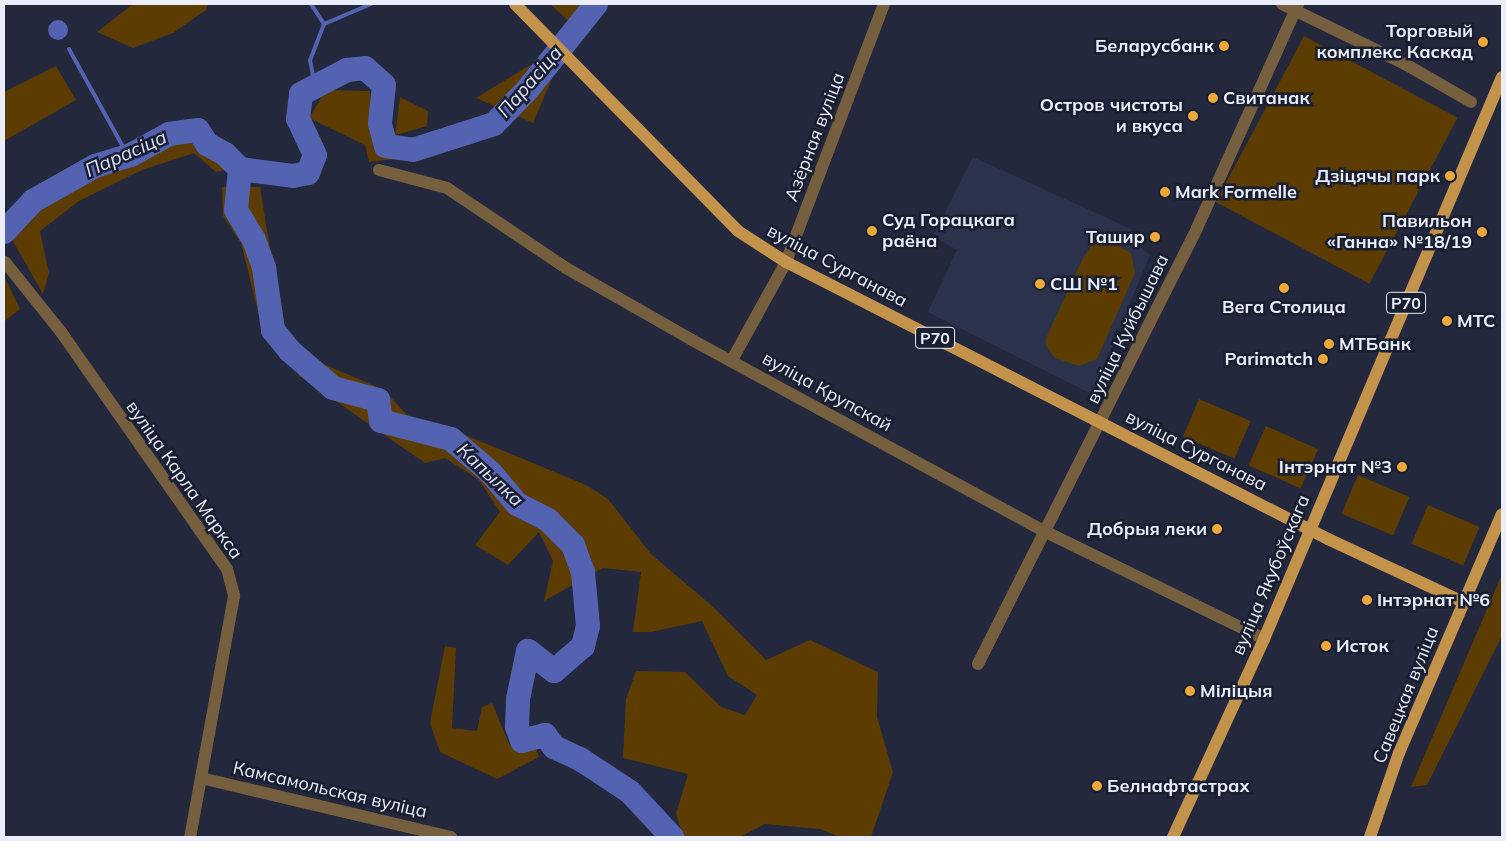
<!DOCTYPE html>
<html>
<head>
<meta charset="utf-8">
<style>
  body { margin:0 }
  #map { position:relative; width:1506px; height:841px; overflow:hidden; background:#23283c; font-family:Mulish,sans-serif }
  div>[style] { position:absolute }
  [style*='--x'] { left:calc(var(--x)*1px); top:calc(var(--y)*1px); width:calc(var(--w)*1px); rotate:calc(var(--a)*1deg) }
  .built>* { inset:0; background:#2b324b }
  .green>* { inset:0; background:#5c3c00; transform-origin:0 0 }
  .water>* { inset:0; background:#5362b1 }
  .round { border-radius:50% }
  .stream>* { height:4px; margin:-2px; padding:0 2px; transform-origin:2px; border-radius:2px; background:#5362b1 }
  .river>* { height:24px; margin:-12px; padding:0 12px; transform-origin:12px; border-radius:12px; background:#5362b1 }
  .minor>* { height:12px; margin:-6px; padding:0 6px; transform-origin:6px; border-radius:6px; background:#765f3e }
  .major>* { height:12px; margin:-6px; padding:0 6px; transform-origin:6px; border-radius:6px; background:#c3934b }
  .dots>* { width:14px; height:14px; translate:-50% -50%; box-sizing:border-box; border:2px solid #191e31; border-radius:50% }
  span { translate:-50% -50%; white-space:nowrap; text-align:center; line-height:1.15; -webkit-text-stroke:5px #191e31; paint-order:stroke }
  .shield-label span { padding:1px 4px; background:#191e31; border:1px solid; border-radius:4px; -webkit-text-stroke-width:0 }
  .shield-label { font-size:16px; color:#eaeefb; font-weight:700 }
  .poi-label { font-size:18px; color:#eaeefb; font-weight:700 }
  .right { translate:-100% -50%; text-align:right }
  .left { translate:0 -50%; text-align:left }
  .street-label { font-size:18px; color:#eaeefb }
  .water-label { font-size:19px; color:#dbe1f7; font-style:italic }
  .frame { position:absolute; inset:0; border:5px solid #eaeefb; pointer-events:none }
</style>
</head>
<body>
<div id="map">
  <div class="built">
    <div style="clip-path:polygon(973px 157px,1131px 229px,1130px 239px,1150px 255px,1092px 394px,928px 312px,957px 250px,933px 236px)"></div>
  </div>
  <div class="green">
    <div style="clip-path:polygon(133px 4px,208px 4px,206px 10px,173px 33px,133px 48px,97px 32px)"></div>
    <div style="clip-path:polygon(550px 4px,590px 4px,574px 26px)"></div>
    <div style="left:1304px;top:36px;width:174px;height:188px;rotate:28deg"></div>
    <div style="clip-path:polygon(530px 65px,551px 81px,533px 123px,476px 98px)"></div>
    <div style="clip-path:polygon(56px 66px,76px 100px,4px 141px,4px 92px)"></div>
    <div style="clip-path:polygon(326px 90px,370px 91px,371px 119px,377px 147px,395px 159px,369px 162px,365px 145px,309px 118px)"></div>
    <div style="clip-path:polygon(400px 97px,428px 111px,427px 126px,395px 135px)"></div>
    <div style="clip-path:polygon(196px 134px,207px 152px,229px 169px,216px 172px,194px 153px,142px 170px,79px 201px,40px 231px,49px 273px,43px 294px,11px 238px,35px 206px,94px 176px,139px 159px,173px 138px)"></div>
    <div style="clip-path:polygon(222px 187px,260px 187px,281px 317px,260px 320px,241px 243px,223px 216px)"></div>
    <div style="clip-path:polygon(1099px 242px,1111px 242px,1131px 253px,1135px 273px,1097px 359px,1079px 366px,1055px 358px,1046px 346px,1046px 338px,1083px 258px,1091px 246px)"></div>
    <div style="clip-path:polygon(4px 276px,20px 309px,5px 321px,4px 319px)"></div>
    <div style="clip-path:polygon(319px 362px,384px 390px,418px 427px,453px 430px,586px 485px,608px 499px,651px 554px,711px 605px,766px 660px,810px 640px,878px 672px,877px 717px,893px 772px,871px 837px,840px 837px,820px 829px,765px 824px,740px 837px,683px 837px,676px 814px,688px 774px,623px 758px,626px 699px,636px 671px,685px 672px,721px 707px,745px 715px,757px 695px,728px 676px,702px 621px,651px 632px,633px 632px,641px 572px,603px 568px,544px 601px,553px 561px,539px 532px,508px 565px,475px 545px,500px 512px,479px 480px,445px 458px,425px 463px,298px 375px)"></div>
    <div style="left:1199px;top:399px;width:56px;height:41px;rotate:23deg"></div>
    <div style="left:1266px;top:426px;width:57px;height:43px;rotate:24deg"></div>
    <div style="left:1358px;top:475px;width:56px;height:42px;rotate:23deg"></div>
    <div style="left:1428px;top:505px;width:56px;height:42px;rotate:23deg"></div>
    <div style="clip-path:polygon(1502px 574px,1502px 636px,1427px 785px,1411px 787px)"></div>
    <div style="clip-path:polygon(445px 646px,456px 648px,452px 728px,477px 731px,482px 707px,492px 703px,510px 746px,535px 746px,539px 757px,497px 779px,440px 752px,430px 723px)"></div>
  </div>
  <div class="water">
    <div class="round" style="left:48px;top:20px;width:20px;height:20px"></div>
  </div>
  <div class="stream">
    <div style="--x:311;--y:4;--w:24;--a:57"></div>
    <div style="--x:324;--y:24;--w:39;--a:111"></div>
    <div style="--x:310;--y:60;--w:25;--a:79"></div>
    <div style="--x:324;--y:24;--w:51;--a:-23.1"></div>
    <div style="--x:69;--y:49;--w:122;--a:61.1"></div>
  </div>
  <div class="river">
    <div style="--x:240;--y:169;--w:41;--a:95.6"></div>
    <div style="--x:236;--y:210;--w:35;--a:59"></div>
    <div style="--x:254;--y:240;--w:30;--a:70"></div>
    <div style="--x:264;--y:268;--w:63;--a:81.7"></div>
    <div style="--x:273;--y:330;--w:27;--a:51"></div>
    <div style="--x:290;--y:351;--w:57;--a:40.7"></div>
    <div style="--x:333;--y:388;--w:47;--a:14.9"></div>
    <div style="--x:378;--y:400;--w:21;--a:82"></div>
    <div style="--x:381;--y:421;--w:72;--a:14.4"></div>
    <div style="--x:451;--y:439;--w:52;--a:40.4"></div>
    <div style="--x:491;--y:473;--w:40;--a:50"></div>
    <div style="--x:517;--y:504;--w:35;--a:27"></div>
    <div style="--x:548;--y:520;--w:35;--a:45"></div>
    <div style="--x:573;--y:545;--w:29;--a:70"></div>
    <div style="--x:583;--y:572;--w:54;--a:84.7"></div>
    <div style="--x:588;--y:626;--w:21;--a:104"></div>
    <div style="--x:583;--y:646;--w:38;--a:139"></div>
    <div style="--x:554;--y:671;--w:33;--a:-142"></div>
    <div style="--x:528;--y:651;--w:49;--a:101.8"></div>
    <div style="--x:518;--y:699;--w:28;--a:92"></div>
    <div style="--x:517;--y:727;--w:15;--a:70"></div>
    <div style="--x:522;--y:741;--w:24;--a:-15"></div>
    <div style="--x:545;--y:735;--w:15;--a:53"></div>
    <div style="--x:554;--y:747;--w:29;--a:25"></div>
    <div style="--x:580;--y:759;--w:60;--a:33.4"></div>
    <div style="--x:630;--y:792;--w:62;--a:47"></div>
    <div style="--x:4;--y:232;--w:42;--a:-46.9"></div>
    <div style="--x:33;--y:201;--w:71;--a:-29.4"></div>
    <div style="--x:95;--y:166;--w:38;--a:-17"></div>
    <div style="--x:131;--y:155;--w:43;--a:-28.9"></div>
    <div style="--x:169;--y:134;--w:29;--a:-8"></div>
    <div style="--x:198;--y:130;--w:17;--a:57"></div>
    <div style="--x:207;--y:144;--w:21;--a:29"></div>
    <div style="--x:225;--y:154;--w:21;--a:45"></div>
    <div style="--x:240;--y:169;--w:53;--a:7.5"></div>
    <div style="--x:293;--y:176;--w:15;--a:-11"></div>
    <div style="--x:308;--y:173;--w:19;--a:-69"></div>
    <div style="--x:315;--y:155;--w:40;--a:-115"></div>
    <div style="--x:298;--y:119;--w:25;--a:-83"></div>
    <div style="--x:301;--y:94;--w:52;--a:-27.6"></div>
    <div style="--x:347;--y:70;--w:18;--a:-6"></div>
    <div style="--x:365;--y:68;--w:25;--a:42"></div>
    <div style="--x:384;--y:85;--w:39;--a:96"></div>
    <div style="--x:380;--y:124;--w:23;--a:75"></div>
    <div style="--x:386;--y:146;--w:27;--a:8"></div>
    <div style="--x:413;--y:150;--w:85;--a:-17.8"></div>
    <div style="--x:494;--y:124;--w:49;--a:-45.8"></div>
    <div style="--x:528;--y:89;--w:109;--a:-51.3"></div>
  </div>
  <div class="minor">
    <div style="--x:1282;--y:4;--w:137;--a:26"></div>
    <div style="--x:1405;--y:64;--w:76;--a:29.9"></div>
    <div style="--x:379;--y:170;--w:70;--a:14.8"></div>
    <div style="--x:447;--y:188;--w:143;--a:33.9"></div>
    <div style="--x:566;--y:268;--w:145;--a:29.7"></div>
    <div style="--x:692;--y:340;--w:403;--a:28.5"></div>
    <div style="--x:1046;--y:532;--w:243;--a:26.1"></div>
    <div style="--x:5;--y:262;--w:90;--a:51.3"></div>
    <div style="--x:61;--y:332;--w:289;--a:55"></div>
    <div style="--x:227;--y:569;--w:28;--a:75"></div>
    <div style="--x:234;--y:596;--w:245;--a:100.3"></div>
    <div style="--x:732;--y:360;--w:112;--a:-61.1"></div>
    <div style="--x:786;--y:262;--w:276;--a:-69.2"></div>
    <div style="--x:978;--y:664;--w:488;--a:-63.3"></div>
    <div style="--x:1197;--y:228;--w:246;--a:-65.7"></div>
    <div style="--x:201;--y:778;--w:257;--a:13.3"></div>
  </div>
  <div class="major">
    <div style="--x:515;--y:4;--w:318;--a:45.5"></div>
    <div style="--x:738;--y:231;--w:57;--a:32.9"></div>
    <div style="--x:786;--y:262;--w:609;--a:27.07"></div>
    <div style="--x:1328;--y:539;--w:149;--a:25"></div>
    <div style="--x:1173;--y:837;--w:218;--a:-65.3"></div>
    <div style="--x:1264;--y:639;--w:610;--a:-67.05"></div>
    <div style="--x:1370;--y:837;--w:89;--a:-71"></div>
    <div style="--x:1399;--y:753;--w:260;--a:-66.7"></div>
  </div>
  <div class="dots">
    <div style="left:1483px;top:42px;background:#eca93a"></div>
    <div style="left:1224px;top:46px;background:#eca93a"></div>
    <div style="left:1213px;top:98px;background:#eca93a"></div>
    <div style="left:1193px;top:116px;background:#eca93a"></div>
    <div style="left:1450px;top:176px;background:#eca93a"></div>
    <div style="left:1165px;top:192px;background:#eca93a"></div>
    <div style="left:872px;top:231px;background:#eca93a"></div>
    <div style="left:1482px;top:232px;background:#eca93a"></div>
    <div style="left:1155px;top:237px;background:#eca93a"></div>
    <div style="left:1040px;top:284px;background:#eca93a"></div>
    <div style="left:1284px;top:288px;background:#eca93a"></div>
    <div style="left:1447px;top:321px;background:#eca93a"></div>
    <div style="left:1329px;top:344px;background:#eca93a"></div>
    <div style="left:1323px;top:359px;background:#eca93a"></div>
    <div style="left:1402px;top:467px;background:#eca93a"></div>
    <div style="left:1217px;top:529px;background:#eca93a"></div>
    <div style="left:1367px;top:600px;background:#eca93a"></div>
    <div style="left:1326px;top:646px;background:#eca93a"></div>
    <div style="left:1190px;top:691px;background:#eca93a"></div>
    <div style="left:1097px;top:786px;background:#eca93a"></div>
  </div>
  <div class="shield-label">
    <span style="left:1406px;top:303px">Р70</span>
    <span style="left:935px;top:338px">Р70</span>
  </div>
  <div class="poi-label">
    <span class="right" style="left:1473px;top:42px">Торговый<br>комплекс Каскад</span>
    <span class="right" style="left:1214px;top:46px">Беларусбанк</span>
    <span class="left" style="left:1223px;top:98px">Свитанак</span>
    <span class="right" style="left:1183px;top:116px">Остров чистоты<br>и вкуса</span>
    <span class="right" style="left:1440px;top:176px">Дзіцячы парк</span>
    <span class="left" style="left:1175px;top:192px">Mark Formelle</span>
    <span class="left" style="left:882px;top:231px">Суд Горацкага<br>раёна</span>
    <span class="right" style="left:1472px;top:232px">Павильон<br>«Ганна» №18/19</span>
    <span class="right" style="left:1145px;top:237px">Ташир</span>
    <span class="left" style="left:1050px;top:284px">СШ №1</span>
    <span style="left:1284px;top:307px">Вега Столица</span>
    <span class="left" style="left:1457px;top:321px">МТС</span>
    <span class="left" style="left:1339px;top:344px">МТБанк</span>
    <span class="right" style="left:1313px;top:359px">Parimatch</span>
    <span class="right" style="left:1392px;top:467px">Інтэрнат №3</span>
    <span class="right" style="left:1207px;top:529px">Добрыя леки</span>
    <span class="left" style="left:1377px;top:600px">Інтэрнат №6</span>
    <span class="left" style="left:1336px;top:646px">Исток</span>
    <span class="left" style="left:1200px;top:691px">Міліцыя</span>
    <span class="left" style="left:1107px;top:786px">Белнафтастрах</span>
  </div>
  <div class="street-label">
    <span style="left:815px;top:137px;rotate:-69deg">Азёрная вуліца</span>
    <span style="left:837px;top:266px;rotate:28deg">вуліца Сурганава</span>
    <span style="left:1128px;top:329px;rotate:-64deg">вуліца Куйбышава</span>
    <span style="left:827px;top:392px;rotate:29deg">вуліца Крупскай</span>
    <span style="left:1196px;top:451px;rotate:27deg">вуліца Сурганава</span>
    <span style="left:184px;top:480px;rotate:55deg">вуліца Карла Маркса</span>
    <span style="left:1271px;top:575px;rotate:-67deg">вуліца Якубоўскага</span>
    <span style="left:1406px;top:695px;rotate:-68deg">Савецкая вуліца</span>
    <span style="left:330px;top:790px;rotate:13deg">Камсамольская вуліца</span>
  </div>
  <div class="water-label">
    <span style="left:530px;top:82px;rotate:-49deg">Парасіца</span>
    <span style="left:126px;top:154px;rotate:-24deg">Парасіца</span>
    <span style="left:490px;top:475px;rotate:43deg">Капылка</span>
  </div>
  <div class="frame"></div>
</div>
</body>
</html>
